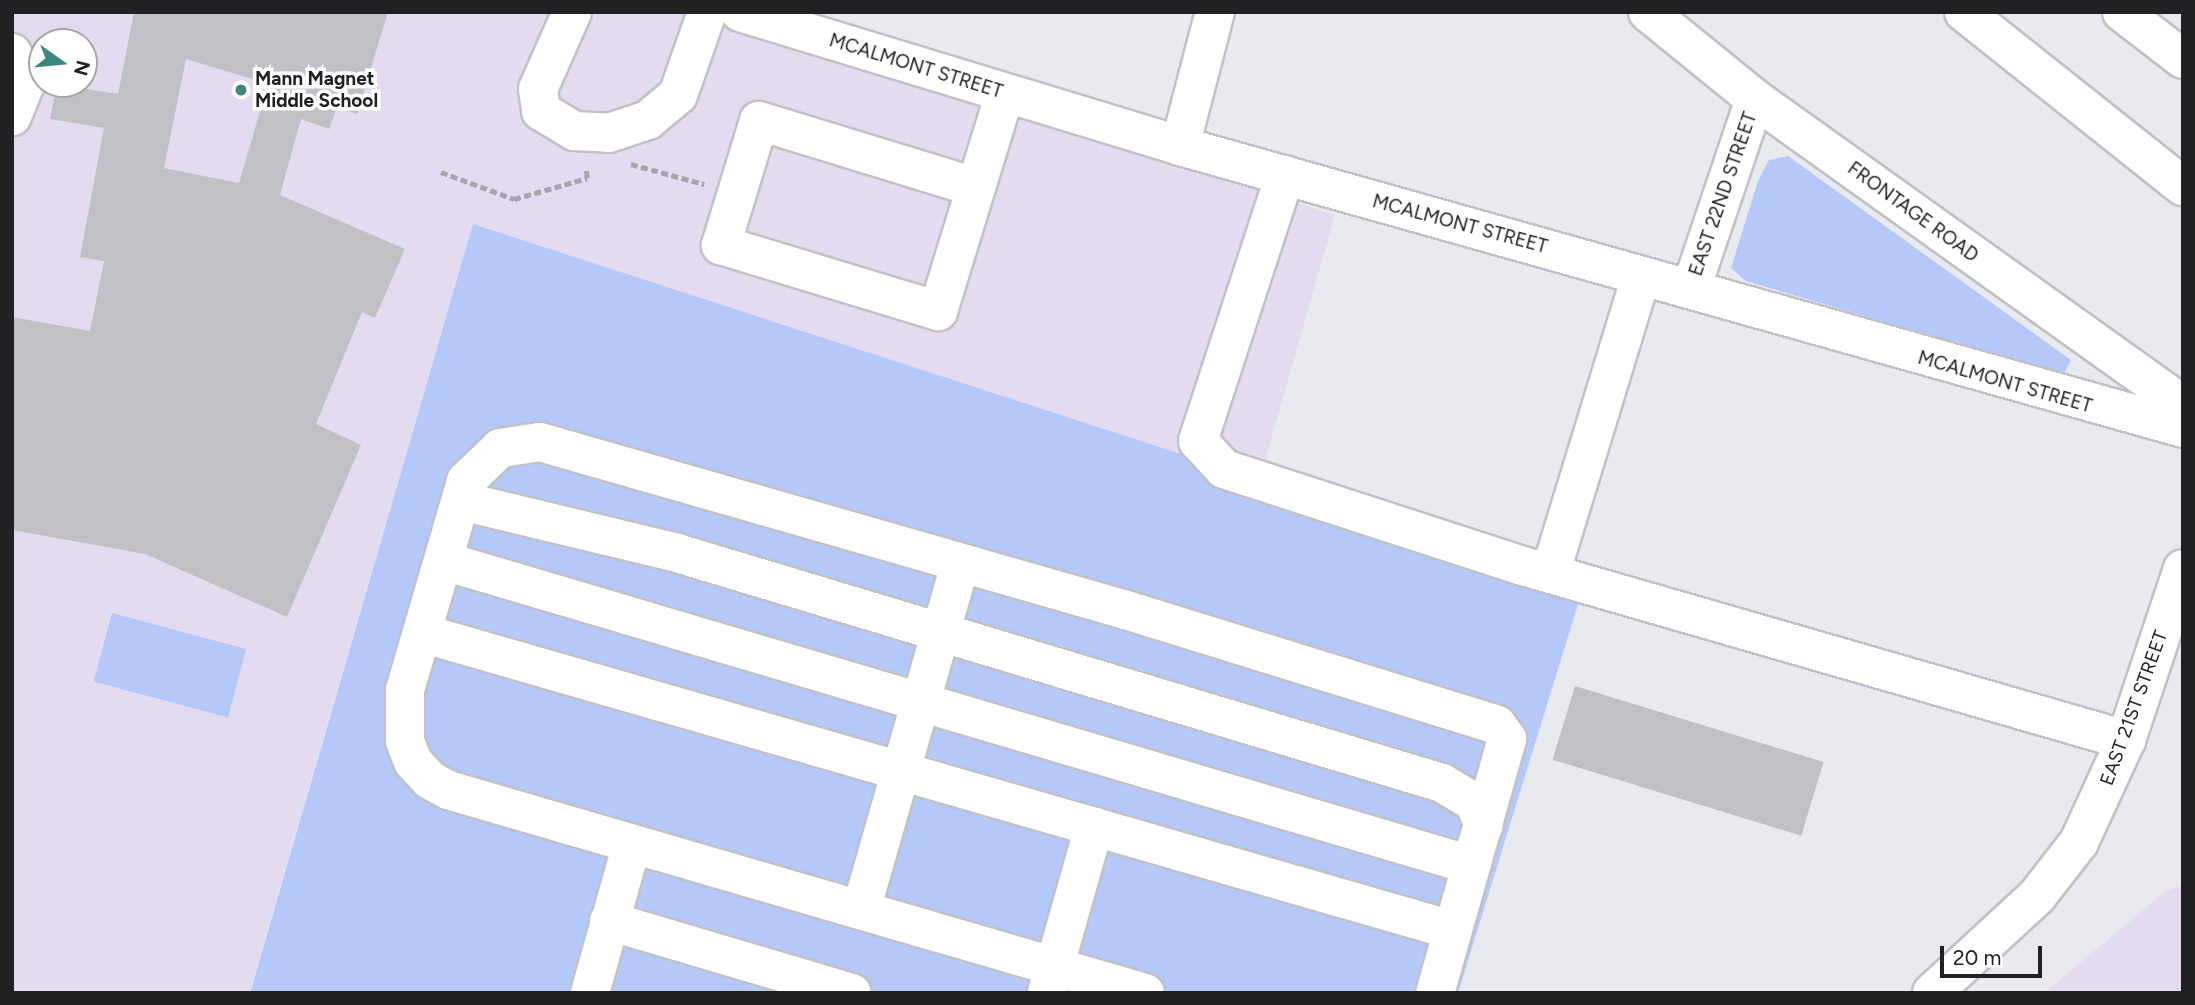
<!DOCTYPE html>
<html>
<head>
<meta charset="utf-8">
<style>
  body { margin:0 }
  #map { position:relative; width:2195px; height:1005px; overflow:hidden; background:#e8eaef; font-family:Figtree,sans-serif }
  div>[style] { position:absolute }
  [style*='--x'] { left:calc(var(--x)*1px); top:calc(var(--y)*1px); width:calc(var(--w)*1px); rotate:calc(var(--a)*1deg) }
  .education>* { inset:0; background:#e5dbf0 }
  .green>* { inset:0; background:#b5c8fa; transform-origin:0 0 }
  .building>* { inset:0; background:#c0c1c6; transform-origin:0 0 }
  .path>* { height:4.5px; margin-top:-2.25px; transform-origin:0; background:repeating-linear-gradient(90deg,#a4a6aa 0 7px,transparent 0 10.5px) }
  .roads { filter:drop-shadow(2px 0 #c0c2c7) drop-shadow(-2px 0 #c0c2c7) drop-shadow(0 2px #c0c2c7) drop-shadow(0 -2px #c0c2c7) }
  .minor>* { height:38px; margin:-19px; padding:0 19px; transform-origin:19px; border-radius:19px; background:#fff }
  .major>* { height:38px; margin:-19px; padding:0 19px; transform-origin:19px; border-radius:19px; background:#fff }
  .highway>* { height:38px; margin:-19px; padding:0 19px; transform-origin:19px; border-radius:19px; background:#fff }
  .dots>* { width:19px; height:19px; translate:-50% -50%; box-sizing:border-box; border:4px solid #fff; border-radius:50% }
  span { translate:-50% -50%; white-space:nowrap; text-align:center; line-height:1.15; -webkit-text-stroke:7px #fff; paint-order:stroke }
  .street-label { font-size:19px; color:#212123 }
  .poi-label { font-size:19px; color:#212123; font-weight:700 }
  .left { translate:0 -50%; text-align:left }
  .frame { position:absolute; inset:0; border:14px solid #212123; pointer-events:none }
  .north { position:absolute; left:28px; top:28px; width:70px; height:70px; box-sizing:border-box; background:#fff; border:2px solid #a6a6a7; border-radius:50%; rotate:105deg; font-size:19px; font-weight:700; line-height:28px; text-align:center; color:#212123 }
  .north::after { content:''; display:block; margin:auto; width:24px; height:32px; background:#3e8681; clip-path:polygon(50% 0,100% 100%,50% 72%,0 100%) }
  .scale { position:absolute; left:1940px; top:946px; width:102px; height:32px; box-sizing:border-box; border:4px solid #212123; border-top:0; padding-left:9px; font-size:21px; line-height:24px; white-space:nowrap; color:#212123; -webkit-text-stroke:5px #fff; paint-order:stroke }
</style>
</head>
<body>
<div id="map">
  <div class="education">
    <div style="clip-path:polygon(evenodd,12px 12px,702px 12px,1335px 215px,1259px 482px,473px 224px,249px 993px,12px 993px,12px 12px,42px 42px,84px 42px,84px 84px,42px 84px,42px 42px)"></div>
    <div style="clip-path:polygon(2183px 886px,2183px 993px,2044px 993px,2167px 890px)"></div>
  </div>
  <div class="green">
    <div style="clip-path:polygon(1788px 156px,2071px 360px,2063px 375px,1746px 281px,1731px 268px,1758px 181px,1769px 160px)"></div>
    <div style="clip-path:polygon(473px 224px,1584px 585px,1458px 993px,250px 993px)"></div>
    <div style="left:112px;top:613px;width:139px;height:71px;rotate:15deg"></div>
  </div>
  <div class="building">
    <div style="clip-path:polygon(evenodd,134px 12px,388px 12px,357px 114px,337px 107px,329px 129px,301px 119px,280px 195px,405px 249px,375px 318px,362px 312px,316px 424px,361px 445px,287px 617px,145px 554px,12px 530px,12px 317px,90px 331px,104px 261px,80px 257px,104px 128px,50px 119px,57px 84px,118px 94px,134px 12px,186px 59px,268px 84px,239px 183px,164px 168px,186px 59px)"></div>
    <div style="left:1575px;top:686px;width:260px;height:77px;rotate:17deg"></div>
  </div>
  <div class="path">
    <div style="--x:631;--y:164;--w:76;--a:15.3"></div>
    <div style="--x:441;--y:172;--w:78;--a:20.3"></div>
    <div style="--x:514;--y:199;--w:76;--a:-16"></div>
    <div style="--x:587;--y:178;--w:9;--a:-96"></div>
  </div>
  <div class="roads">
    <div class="minor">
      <div style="--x:572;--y:12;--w:84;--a:113.8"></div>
      <div style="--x:538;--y:89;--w:22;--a:82"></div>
      <div style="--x:541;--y:111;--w:39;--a:31"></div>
      <div style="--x:574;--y:131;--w:35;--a:3"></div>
      <div style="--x:609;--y:133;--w:41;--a:-18.4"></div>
      <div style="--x:648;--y:120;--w:39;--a:-40"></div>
      <div style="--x:678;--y:95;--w:88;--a:-70.7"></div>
      <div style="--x:740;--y:12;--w:460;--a:16.9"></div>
      <div style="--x:1180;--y:146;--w:1042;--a:15.7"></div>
      <div style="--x:12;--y:53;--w:34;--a:67"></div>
      <div style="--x:25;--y:84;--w:35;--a:112"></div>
      <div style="--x:1180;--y:146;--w:138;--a:-75.4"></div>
      <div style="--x:1285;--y:175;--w:280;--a:108.1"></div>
      <div style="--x:1198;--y:441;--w:38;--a:47"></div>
      <div style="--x:1224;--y:469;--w:314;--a:18"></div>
      <div style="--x:1523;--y:566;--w:628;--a:16.1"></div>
      <div style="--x:975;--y:187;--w:226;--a:-163"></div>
      <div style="--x:759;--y:121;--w:130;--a:107"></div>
      <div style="--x:721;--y:245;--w:227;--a:16.9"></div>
      <div style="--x:938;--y:311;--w:228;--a:-72.9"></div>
      <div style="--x:1691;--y:289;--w:200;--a:-71.4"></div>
      <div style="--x:461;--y:501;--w:222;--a:13.5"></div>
      <div style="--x:677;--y:553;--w:799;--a:16.73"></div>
      <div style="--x:1442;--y:783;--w:37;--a:31"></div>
      <div style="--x:1474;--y:802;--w:25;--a:67"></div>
      <div style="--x:444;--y:561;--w:1071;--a:16.49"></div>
      <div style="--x:1551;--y:571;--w:308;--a:-73"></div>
      <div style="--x:425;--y:634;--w:1069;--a:16.08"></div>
      <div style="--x:861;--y:910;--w:360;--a:-74"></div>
      <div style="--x:609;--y:921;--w:253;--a:16.5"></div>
      <div style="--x:590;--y:993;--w:155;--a:-74.3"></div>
      <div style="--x:1047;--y:993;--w:173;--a:-74.2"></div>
      <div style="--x:1145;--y:993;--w:726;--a:-163.76"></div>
      <div style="--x:448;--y:790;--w:21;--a:-151"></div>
      <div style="--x:430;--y:780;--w:25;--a:-133"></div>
      <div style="--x:413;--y:762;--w:22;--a:-111"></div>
      <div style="--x:405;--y:741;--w:51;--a:-90"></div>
      <div style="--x:405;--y:690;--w:218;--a:-73.7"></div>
      <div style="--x:466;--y:481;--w:47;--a:-44.1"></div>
      <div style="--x:500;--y:448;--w:40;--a:-8.5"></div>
      <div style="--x:540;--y:442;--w:610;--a:16"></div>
      <div style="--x:1126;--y:610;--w:388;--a:17.2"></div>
      <div style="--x:1497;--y:725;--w:17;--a:54"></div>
      <div style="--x:1507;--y:739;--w:264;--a:105.8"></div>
      <div style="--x:1932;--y:993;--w:143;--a:-42.7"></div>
      <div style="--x:2037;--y:896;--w:68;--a:-52.1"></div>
      <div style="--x:2079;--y:842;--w:112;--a:-65.3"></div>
      <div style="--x:2126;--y:740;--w:180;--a:-71.6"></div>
    </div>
    <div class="major">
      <div style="--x:1648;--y:12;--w:138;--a:39.1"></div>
      <div style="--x:1755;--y:99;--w:526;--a:35.56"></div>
    </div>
    <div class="highway">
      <div style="--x:1964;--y:12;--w:280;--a:38.5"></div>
      <div style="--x:2122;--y:12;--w:77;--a:37.6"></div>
    </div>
  </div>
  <div class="dots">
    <div style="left:241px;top:90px;background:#3e8681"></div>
  </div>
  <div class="street-label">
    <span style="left:916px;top:66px;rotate:17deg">MCALMONT STREET</span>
    <span style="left:1723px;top:194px;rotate:-71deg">EAST 22ND STREET</span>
    <span style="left:1913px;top:212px;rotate:36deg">FRONTAGE ROAD</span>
    <span style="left:1460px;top:224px;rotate:15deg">MCALMONT STREET</span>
    <span style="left:2005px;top:382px;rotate:16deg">MCALMONT STREET</span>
    <span style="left:2134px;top:708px;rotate:-70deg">EAST 21ST STREET</span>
  </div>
  <div class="poi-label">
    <span class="left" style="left:255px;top:90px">Mann Magnet<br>Middle School</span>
  </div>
  <div class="frame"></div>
  <div class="north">N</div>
  <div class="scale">20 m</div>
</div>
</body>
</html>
